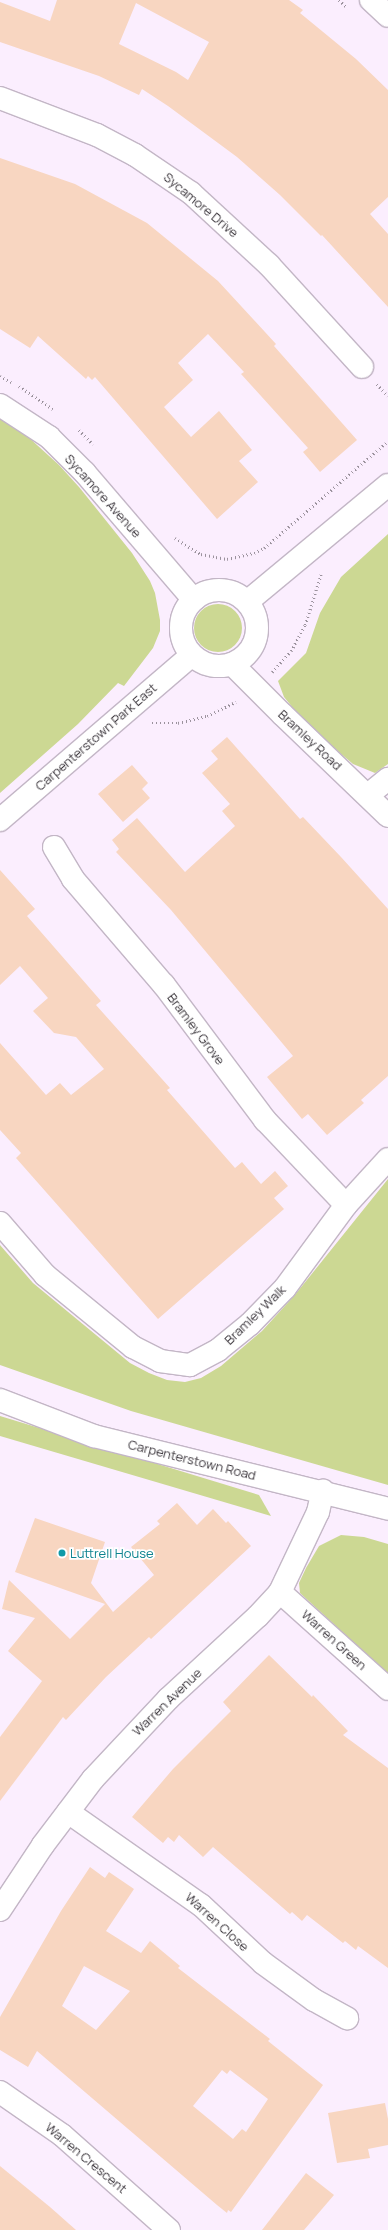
<!DOCTYPE html>
<html>
<head>
<meta charset="utf-8">
<style>
  body { margin:0 }
  #map { position:relative; width:388px; height:2230px; overflow:hidden; background:#fbeefe; font-family:Manrope,sans-serif }
  div>[style] { position:absolute }
  [style*='--x'] { left:calc(var(--x)*1px); top:calc(var(--y)*1px); width:calc(var(--w)*1px); rotate:calc(var(--a)*1deg) }
  .green>* { inset:0; background:#ccd893 }
  .round { border-radius:50% }
  .building>* { inset:0; background:#f8d6c1 }
  .path>* { height:2.5px; margin-top:-1.25px; transform-origin:0; background:repeating-linear-gradient(90deg,#9b929d 0 1px,transparent 0 4px) }
  .roads { filter:drop-shadow(1px 0 #c3b6c6) drop-shadow(-1px 0 #c3b6c6) drop-shadow(0 1px #c3b6c6) drop-shadow(0 -1px #c3b6c6) }
  .street>* { height:22px; margin:-11px; padding:0 11px; transform-origin:11px; border-radius:11px; background:#fff }
  .secondary>* { height:22px; margin:-11px; padding:0 11px; transform-origin:11px; border-radius:11px; background:#fff }
  .secondary>.ring { margin:-11px; padding:0; box-sizing:content-box; background:none; border:22px solid #fff; border-radius:50% }
  .dots>* { width:11px; height:11px; translate:-50% -50%; box-sizing:border-box; border:2px solid #fff; border-radius:50% }
  span { translate:-50% -50%; white-space:nowrap; text-align:center; line-height:1.15; -webkit-text-stroke:3.5px #fff; paint-order:stroke }
  .street-label { font-size:13px; color:#3e393f }
  .culture-label { font-size:13px; color:#0d838f }
  .left { translate:0 -50%; text-align:left }
</style>
</head>
<body>
<div id="map">
  <div class="green">
    <div style="clip-path:polygon(0 419px,26px 435px,59px 465px,79px 487px,132px 553px,150px 581px,155px 593px,160px 620px,160px 631px,153px 648px,124px 686px,118px 683px,78px 724px,0 793px)"></div>
    <div style="clip-path:polygon(388px 534px,388px 764px,375px 773px,353px 764px,307px 725px,284px 697px,278px 681px,306px 653px,320px 613px,341px 577px)"></div>
    <div class="round" style="left:194px;top:604px;width:48px;height:48px"></div>
    <div style="clip-path:polygon(388px 1179px,388px 1485px,131px 1411px,0 1365px,0 1245px,33px 1283px,130px 1363px,149px 1373px,167px 1380px,185px 1382px,201px 1378px,221px 1366px,262px 1331px,294px 1296px)"></div>
    <div style="clip-path:polygon(0 1416px,259px 1495px,271px 1516px,0 1436px)"></div>
    <div style="clip-path:polygon(341px 1535px,364px 1537px,388px 1544px,388px 1674px,300px 1593px,299px 1583px,306px 1568px,319px 1546px)"></div>
  </div>
  <div class="building">
    <div style="clip-path:polygon(evenodd,57px 0,289px 0,303px 10px,300px 13px,356px 59px,388px 90px,388px 197px,370px 214px,388px 234px,388px 307px,322px 235px,321px 236px,280px 195px,237px 157px,168px 106px,142px 89px,139px 95px,99px 76px,0 42px,0 2px,50px 21px,57px 0,136px 3px,209px 42px,188px 80px,176px 72px,119px 44px,136px 3px)"></div>
    <div style="clip-path:polygon(0 158px,75px 184px,147px 223px,218px 281px,276px 344px,274px 346px,357px 440px,320px 472px,303px 452px,308px 448px,241px 374px,244px 372px,208px 334px,178px 363px,193px 380px,164px 407px,191px 437px,219px 411px,252px 450px,239px 461px,258px 482px,217px 519px,95px 377px,92px 380px,88px 376px,86px 379px,38px 336px,30px 348px,0 329px)"></div>
    <div style="clip-path:polygon(227px 737px,300px 819px,303px 817px,341px 857px,388px 909px,388px 1076px,361px 1100px,364px 1103px,327px 1135px,308px 1114px,302px 1119px,267px 1077px,293px 1056px,171px 910px,116px 852px,119px 849px,112px 840px,137px 818px,185px 872px,235px 826px,222px 811px,230px 804px,202px 773px,218px 759px,211px 751px)"></div>
    <div style="clip-path:polygon(132px 765px,148px 783px,142px 789px,150px 798px,123px 822px,98px 794px)"></div>
    <div style="clip-path:polygon(0 870px,35px 909px,27px 916px,101px 1001px,96px 1005px,170px 1088px,167px 1090px,235px 1168px,242px 1162px,261px 1184px,275px 1171px,288px 1186px,274px 1198px,284px 1209px,158px 1319px,16px 1158px,21px 1153px,0 1130px,0 1043px,46px 1095px,60px 1083px,71px 1095px,104px 1069px,76px 1037px,54px 1033px,33px 1011px,48px 998px,20px 966px,0 985px)"></div>
    <div style="clip-path:polygon(177px 1503px,197px 1525px,213px 1509px,226px 1523px,228px 1521px,251px 1546px,151px 1639px,149px 1637px,106px 1677px,66px 1720px,63px 1717px,0 1801px,0 1737px,42px 1681px,8px 1651px,35px 1618px,2px 1609px,9px 1580px,70px 1639px,105px 1604px,15px 1572px,35px 1518px,105px 1542px,91px 1583px,113px 1612px,154px 1575px,131px 1547px,160px 1524px,157px 1521px)"></div>
    <div style="clip-path:polygon(269px 1655px,312px 1697px,313px 1695px,348px 1731px,343px 1735px,388px 1768px,388px 1968px,358px 1946px,356px 1950px,345px 1941px,343px 1943px,307px 1915px,302px 1921px,292px 1912px,290px 1914px,213px 1847px,203px 1857px,179px 1835px,174px 1842px,168px 1837px,163px 1843px,132px 1817px,173px 1769px,231px 1711px,223px 1702px)"></div>
    <div style="clip-path:polygon(evenodd,90px 1867px,105px 1878px,109px 1872px,134px 1889px,106px 1931px,141px 1953px,150px 1941px,180px 1966px,178px 1968px,270px 2039px,268px 2041px,323px 2085px,231px 2212px,228px 2210px,227px 2213px,217px 2205px,37px 2051px,28px 2067px,0 2050px,0 2017px,61px 1911px,90px 1867px,84px 1966px,130px 1991px,96px 2030px,62px 2006px,84px 1966px,90px 1867px,222px 2070px,227px 2074px,230px 2070px,268px 2099px,246px 2132px,242px 2129px,233px 2139px,193px 2106px,222px 2070px)"></div>
    <div style="clip-path:polygon(385px 2103px,388px 2119px,388px 2145px,368px 2149px,370px 2158px,337px 2163px,328px 2113px)"></div>
    <div style="clip-path:polygon(0 2166px,50px 2207px,76px 2230px,0 2230px)"></div>
    <div style="clip-path:polygon(306px 2173px,334px 2195px,304px 2230px,262px 2230px)"></div>
  </div>
  <div class="path">
    <div style="--x:339;--y:0;--w:12;--a:42"></div>
    <div style="--x:0;--y:376;--w:13;--a:29"></div>
    <div style="--x:377;--y:384;--w:16;--a:47"></div>
    <div style="--x:19;--y:386;--w:41;--a:34.1"></div>
    <div style="--x:79;--y:430;--w:20;--a:45"></div>
    <div style="--x:175;--y:538;--w:31;--a:32"></div>
    <div style="--x:201;--y:554;--w:15;--a:11"></div>
    <div style="--x:216;--y:557;--w:11;--a:10"></div>
    <div style="--x:227;--y:559;--w:28;--a:-13"></div>
    <div style="--x:254;--y:553;--w:11;--a:-27"></div>
    <div style="--x:264;--y:548;--w:164;--a:-40.8"></div>
    <div style="--x:272;--y:672;--w:28;--a:-48"></div>
    <div style="--x:291;--y:651;--w:30;--a:-62"></div>
    <div style="--x:305;--y:625;--w:53;--a:-72.6"></div>
    <div style="--x:152;--y:723;--w:26;--a:0"></div>
    <div style="--x:178;--y:723;--w:30;--a:-14"></div>
    <div style="--x:207;--y:716;--w:32;--a:-26"></div>
  </div>
  <div class="roads">
    <div class="street">
      <div style="--x:371;--y:0;--w:23;--a:43"></div>
      <div style="--x:0;--y:98;--w:104;--a:20.9"></div>
      <div style="--x:97;--y:135;--w:43;--a:27.8"></div>
      <div style="--x:135;--y:155;--w:68;--a:34.2"></div>
      <div style="--x:191;--y:193;--w:106;--a:42.7"></div>
      <div style="--x:269;--y:265;--w:138;--a:47.6"></div>
      <div style="--x:0;--y:405;--w:59;--a:33.1"></div>
      <div style="--x:49;--y:437;--w:51;--a:45"></div>
      <div style="--x:85;--y:473;--w:167;--a:49.4"></div>
      <div style="--x:232;--y:664;--w:71;--a:45"></div>
      <div style="--x:282;--y:714;--w:147;--a:43.9"></div>
      <div style="--x:368;--y:795;--w:26;--a:-39"></div>
      <div style="--x:54;--y:847;--w:37;--a:59"></div>
      <div style="--x:73;--y:879;--w:140;--a:49.4"></div>
      <div style="--x:164;--y:985;--w:169;--a:53.2"></div>
      <div style="--x:265;--y:1120;--w:117;--a:46.4"></div>
      <div style="--x:0;--y:1223;--w:69;--a:49.1"></div>
      <div style="--x:45;--y:1275;--w:114;--a:39.3"></div>
      <div style="--x:133;--y:1347;--w:30;--a:27"></div>
      <div style="--x:160;--y:1361;--w:30;--a:8"></div>
      <div style="--x:190;--y:1365;--w:32;--a:-28"></div>
      <div style="--x:218;--y:1350;--w:41;--a:-39.1"></div>
      <div style="--x:250;--y:1324;--w:50;--a:-45.8"></div>
      <div style="--x:285;--y:1288;--w:103;--a:-53.7"></div>
      <div style="--x:346;--y:1205;--w:62;--a:-47.6"></div>
      <div style="--x:280;--y:1592;--w:145;--a:41.9"></div>
      <div style="--x:68;--y:1812;--w:162;--a:35"></div>
      <div style="--x:201;--y:1905;--w:85;--a:43.1"></div>
      <div style="--x:263;--y:1963;--w:63;--a:36"></div>
      <div style="--x:314;--y:2000;--w:38;--a:29"></div>
      <div style="--x:0;--y:1910;--w:78;--a:-56.5"></div>
      <div style="--x:43;--y:1845;--w:83;--a:-52.9"></div>
      <div style="--x:93;--y:1779;--w:110;--a:-46.8"></div>
      <div style="--x:168;--y:1699;--w:122;--a:-42.7"></div>
      <div style="--x:258;--y:1616;--w:33;--a:-47"></div>
      <div style="--x:280;--y:1592;--w:89;--a:-64.6"></div>
      <div style="--x:318;--y:1512;--w:22;--a:-77"></div>
      <div style="--x:0;--y:2092;--w:75;--a:34.7"></div>
      <div style="--x:62;--y:2135;--w:143;--a:41.6"></div>
    </div>
    <div class="secondary">
      <div class="ring" style="left:181px;top:590px;width:54px;height:54px"></div>
      <div style="--x:247;--y:602;--w:183;--a:-39.7"></div>
      <div style="--x:0;--y:820;--w:253;--a:-40.7"></div>
      <div style="--x:0;--y:1400;--w:101;--a:21"></div>
      <div style="--x:94;--y:1436;--w:303;--a:13.9"></div>
    </div>
  </div>
  <div class="dots">
    <div style="left:62px;top:1553px;background:#0f9aa8"></div>
  </div>
  <div class="street-label">
    <span style="left:201px;top:205px;rotate:40deg">Sycamore Drive</span>
    <span style="left:103px;top:496px;rotate:48deg">Sycamore Avenue</span>
    <span style="left:96px;top:737px;rotate:-41deg">Carpenterstown Park East</span>
    <span style="left:310px;top:740px;rotate:43deg">Bramley Road</span>
    <span style="left:196px;top:1029px;rotate:53deg">Bramley Grove</span>
    <span style="left:255px;top:1315px;rotate:-44deg">Bramley Walk</span>
    <span style="left:192px;top:1460px;rotate:14deg">Carpenterstown Road</span>
    <span style="left:334px;top:1640px;rotate:42deg">Warren Green</span>
    <span style="left:167px;top:1702px;rotate:-44deg">Warren Avenue</span>
    <span style="left:217px;top:1922px;rotate:42deg">Warren Close</span>
    <span style="left:86px;top:2158px;rotate:40deg">Warren Crescent</span>
  </div>
  <div class="culture-label">
    <span class="left" style="left:70px;top:1553px">Luttrell House</span>
  </div>
</div>
</body>
</html>
